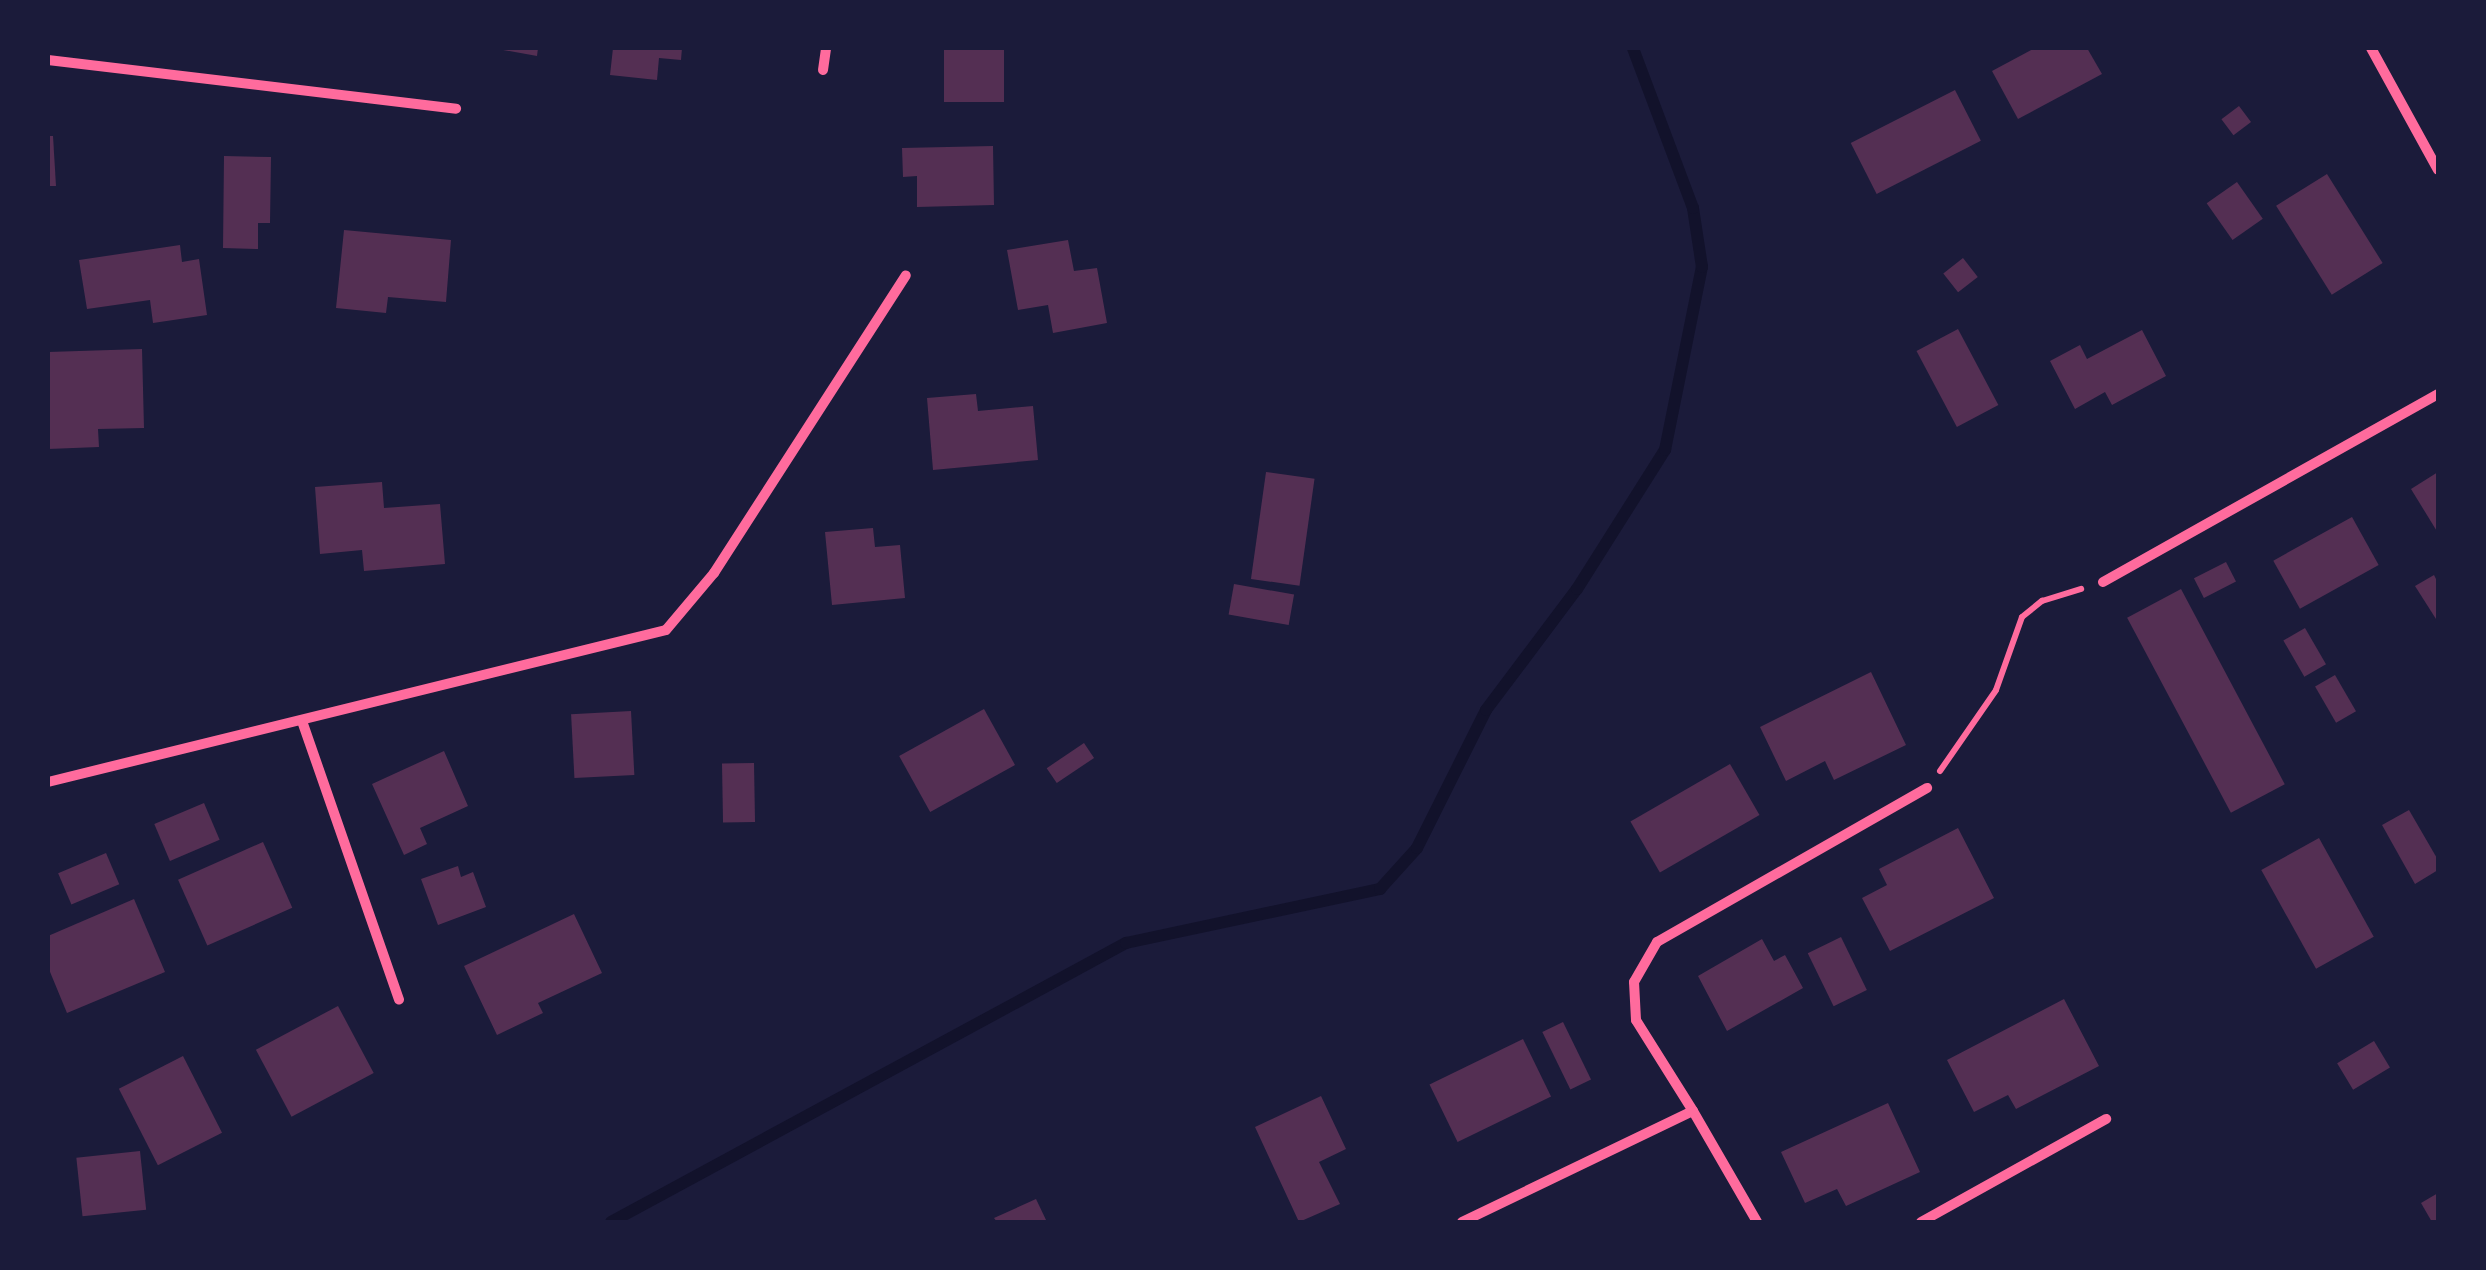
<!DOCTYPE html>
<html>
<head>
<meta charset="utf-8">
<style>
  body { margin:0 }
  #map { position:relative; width:2486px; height:1270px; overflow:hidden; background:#1b1b3a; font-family:Commissioner,sans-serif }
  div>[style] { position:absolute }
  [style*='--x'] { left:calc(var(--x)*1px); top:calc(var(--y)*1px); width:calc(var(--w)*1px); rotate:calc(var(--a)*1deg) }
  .stream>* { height:12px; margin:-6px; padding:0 6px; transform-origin:6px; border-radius:6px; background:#12122b }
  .building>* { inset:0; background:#542f53; transform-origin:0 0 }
  .path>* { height:6px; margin:-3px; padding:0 3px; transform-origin:3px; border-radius:3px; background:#ff6b9d }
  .minor>* { height:10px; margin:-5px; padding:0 5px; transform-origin:5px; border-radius:5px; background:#ff6b9d }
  span { translate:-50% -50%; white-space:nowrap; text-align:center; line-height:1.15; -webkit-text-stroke:8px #1b1b3a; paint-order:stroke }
  .frame { position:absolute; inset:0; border:50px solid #1b1b3a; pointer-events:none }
</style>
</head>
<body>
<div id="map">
  <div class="stream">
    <div style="--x:611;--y:1222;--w:586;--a:-28.45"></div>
    <div style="--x:1126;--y:943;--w:260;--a:-12"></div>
    <div style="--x:1380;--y:889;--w:55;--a:-47.9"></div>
    <div style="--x:1417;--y:848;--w:154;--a:-63.4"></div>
    <div style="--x:1486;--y:710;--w:151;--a:-53.1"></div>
    <div style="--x:1577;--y:589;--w:165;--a:-57.7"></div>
    <div style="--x:1665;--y:450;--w:187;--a:-78.6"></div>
    <div style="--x:1702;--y:267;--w:60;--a:-98.7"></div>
    <div style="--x:1693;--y:208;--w:171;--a:-110.6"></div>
  </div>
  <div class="building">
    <div style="clip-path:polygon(492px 48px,538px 48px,537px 56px)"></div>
    <div style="clip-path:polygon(613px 48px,682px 48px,681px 60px,659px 58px,657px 80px,610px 75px)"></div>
    <div style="left:944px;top:48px;width:60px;height:54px"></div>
    <div style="clip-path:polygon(2035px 48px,2087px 48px,2102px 74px,2018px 119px,1992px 71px)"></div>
    <div style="left:1955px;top:90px;width:57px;height:117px;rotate:63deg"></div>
    <div style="left:2239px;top:106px;width:20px;height:22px;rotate:53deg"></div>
    <div style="clip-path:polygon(48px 136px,53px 136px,56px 186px,48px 186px)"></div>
    <div style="clip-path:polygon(993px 146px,994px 205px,917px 207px,917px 176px,903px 177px,902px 148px)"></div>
    <div style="clip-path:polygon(224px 156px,271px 157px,270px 223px,258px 223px,258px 249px,223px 248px)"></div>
    <div style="left:2327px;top:174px;width:105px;height:60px;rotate:58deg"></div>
    <div style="left:2237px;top:182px;width:45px;height:37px;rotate:55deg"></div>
    <div style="clip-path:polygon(344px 230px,451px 240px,446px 302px,388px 297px,386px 313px,336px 308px)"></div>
    <div style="clip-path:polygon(1068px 240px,1074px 271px,1097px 268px,1107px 323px,1053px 333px,1048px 305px,1018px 310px,1007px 250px)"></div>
    <div style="clip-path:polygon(180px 245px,182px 262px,199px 259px,207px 315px,153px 323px,150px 300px,87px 309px,79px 260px)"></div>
    <div style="left:1963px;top:258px;width:24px;height:25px;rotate:52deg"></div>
    <div style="left:1958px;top:329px;width:86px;height:47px;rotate:62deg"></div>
    <div style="clip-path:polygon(2142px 330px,2166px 376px,2112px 405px,2105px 392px,2075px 409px,2050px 361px,2080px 345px,2087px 359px)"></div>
    <div style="clip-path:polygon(142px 349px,144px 428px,98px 429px,99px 447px,48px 449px,48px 352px)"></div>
    <div style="clip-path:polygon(976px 394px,978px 411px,1033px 406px,1038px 460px,933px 470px,927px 398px)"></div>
    <div style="left:1266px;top:472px;width:49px;height:108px;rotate:8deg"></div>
    <div style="clip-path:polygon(2438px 472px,2438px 533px,2411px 489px)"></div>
    <div style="clip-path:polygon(382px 482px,384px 508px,440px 504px,445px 564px,364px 571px,362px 550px,320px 554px,315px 487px)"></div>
    <div style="left:2352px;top:517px;width:55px;height:90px;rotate:61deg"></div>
    <div style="clip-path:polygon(873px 528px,875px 547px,900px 545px,905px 598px,832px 605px,825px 532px)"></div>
    <div style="left:2226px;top:562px;width:22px;height:36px;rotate:63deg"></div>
    <div style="clip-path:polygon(2434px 575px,2438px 583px,2436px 619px,2415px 586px)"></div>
    <div style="left:1234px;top:584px;width:61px;height:31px;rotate:10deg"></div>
    <div style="left:2181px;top:589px;width:221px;height:61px;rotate:62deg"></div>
    <div style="left:2305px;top:628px;width:42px;height:25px;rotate:60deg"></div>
    <div style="clip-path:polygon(1871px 672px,1906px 745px,1834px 780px,1825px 761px,1786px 781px,1760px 727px)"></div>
    <div style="left:2335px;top:675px;width:42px;height:23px;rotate:60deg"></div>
    <div style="left:984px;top:709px;width:64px;height:97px;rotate:61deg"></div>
    <div style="left:631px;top:711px;width:64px;height:60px;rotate:87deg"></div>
    <div style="left:1084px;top:743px;width:18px;height:45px;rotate:56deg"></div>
    <div style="clip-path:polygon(444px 751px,468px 806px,420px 828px,427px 844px,404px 855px,372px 784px)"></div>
    <div style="left:754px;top:763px;width:59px;height:32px;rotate:89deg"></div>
    <div style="left:1730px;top:764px;width:59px;height:115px;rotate:60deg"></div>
    <div style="left:204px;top:803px;width:40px;height:54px;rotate:67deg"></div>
    <div style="clip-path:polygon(2409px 810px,2438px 860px,2438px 870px,2415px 884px,2382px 825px)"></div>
    <div style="clip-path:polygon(1958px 828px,1994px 898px,1890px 951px,1862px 898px,1887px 885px,1879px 869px)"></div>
    <div style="left:2319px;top:838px;width:113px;height:66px;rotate:61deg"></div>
    <div style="left:263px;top:842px;width:72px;height:93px;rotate:66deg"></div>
    <div style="left:106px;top:853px;width:34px;height:52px;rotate:67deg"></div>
    <div style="clip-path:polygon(458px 866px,461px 877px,473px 872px,486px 907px,438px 925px,421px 879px)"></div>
    <div style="clip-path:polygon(134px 899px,165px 972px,67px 1013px,48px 967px,48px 936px)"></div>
    <div style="clip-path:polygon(574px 914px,602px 973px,538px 1003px,543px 1013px,497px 1035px,464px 966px)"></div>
    <div style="left:1841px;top:937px;width:59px;height:37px;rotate:64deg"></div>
    <div style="clip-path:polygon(1762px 939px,1774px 961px,1785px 955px,1803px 988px,1727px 1031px,1698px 976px)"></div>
    <div style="clip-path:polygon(2064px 999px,2099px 1066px,2016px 1109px,2008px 1095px,1974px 1112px,1947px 1060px)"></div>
    <div style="left:338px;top:1006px;width:76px;height:93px;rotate:62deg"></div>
    <div style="left:1563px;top:1022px;width:64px;height:23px;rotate:64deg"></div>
    <div style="left:1523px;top:1039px;width:64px;height:104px;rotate:64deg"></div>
    <div style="left:2374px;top:1041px;width:31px;height:43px;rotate:59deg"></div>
    <div style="left:183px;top:1056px;width:86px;height:72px;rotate:63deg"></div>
    <div style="clip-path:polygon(1321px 1096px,1346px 1149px,1319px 1162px,1340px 1204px,1299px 1222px,1255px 1127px)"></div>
    <div style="clip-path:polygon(1888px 1103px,1920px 1172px,1846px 1206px,1837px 1189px,1805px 1203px,1781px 1152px)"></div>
    <div style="left:140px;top:1151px;width:59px;height:64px;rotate:84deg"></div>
    <div style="clip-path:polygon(2438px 1193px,2438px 1222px,2432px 1222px,2421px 1203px)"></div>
    <div style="clip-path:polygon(1036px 1199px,1047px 1222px,997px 1222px,994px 1218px)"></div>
  </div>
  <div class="path">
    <div style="--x:1940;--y:771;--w:98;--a:-55.3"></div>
    <div style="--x:1996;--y:690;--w:77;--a:-70.4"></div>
    <div style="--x:2022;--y:617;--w:26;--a:-39"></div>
    <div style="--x:2042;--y:601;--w:41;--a:-17.1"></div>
  </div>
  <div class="minor">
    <div style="--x:2371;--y:48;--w:139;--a:61.2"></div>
    <div style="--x:48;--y:60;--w:411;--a:6.8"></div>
    <div style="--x:823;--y:70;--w:22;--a:-82"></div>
    <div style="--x:2103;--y:582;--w:384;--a:-29.3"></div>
    <div style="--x:302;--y:721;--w:295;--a:70.8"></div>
    <div style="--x:48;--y:782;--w:636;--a:-13.82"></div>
    <div style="--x:666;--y:630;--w:75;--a:-49.9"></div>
    <div style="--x:714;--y:573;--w:354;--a:-57.2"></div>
    <div style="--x:1693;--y:1111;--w:107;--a:-122.1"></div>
    <div style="--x:1636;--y:1020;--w:38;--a:-93"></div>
    <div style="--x:1634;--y:982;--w:46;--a:-60.1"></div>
    <div style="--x:1657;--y:942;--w:311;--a:-29.7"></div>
    <div style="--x:1462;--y:1222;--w:256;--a:-25.7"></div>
    <div style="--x:1693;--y:1111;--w:128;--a:60"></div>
    <div style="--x:1921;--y:1222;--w:212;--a:-29.1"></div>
  </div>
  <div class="frame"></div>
</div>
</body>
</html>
